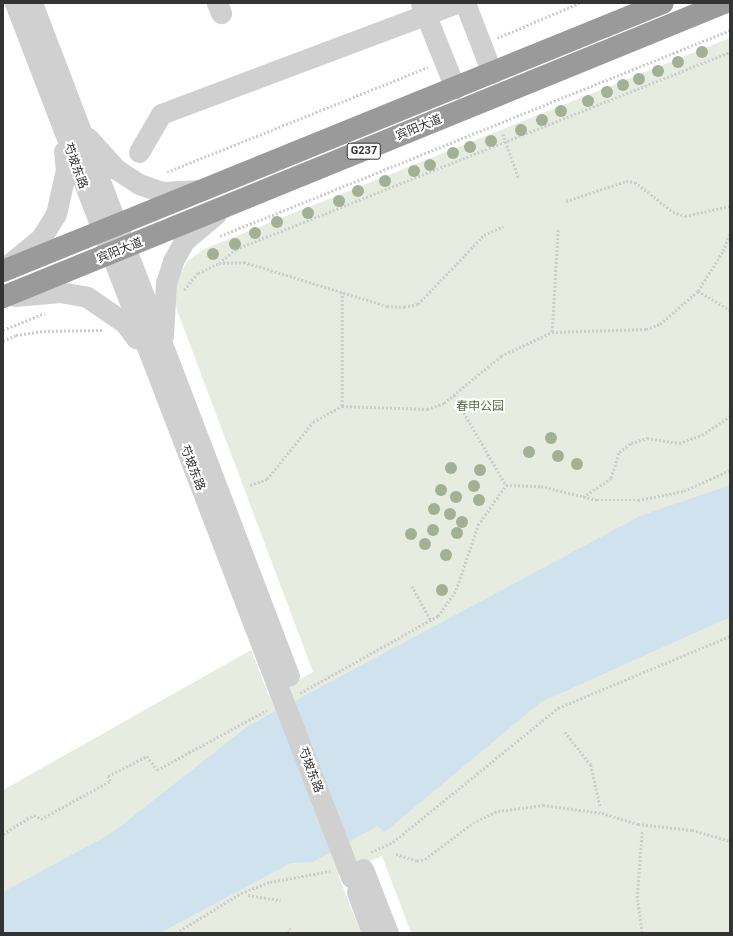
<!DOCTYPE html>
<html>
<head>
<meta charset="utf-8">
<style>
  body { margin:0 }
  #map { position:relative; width:733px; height:936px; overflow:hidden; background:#fff; font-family:Roboto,"Noto Sans SC",sans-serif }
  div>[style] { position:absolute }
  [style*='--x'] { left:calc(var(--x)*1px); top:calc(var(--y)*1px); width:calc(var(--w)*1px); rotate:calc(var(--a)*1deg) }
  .green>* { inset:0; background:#e6ecdf }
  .water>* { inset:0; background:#cfe2ee }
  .path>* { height:2.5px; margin-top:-1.25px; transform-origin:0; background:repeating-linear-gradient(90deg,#cdcdcd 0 2px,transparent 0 4px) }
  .minor>* { height:21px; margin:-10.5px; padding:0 10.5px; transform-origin:10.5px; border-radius:10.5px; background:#d0d0d0 }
  .highway>* { height:22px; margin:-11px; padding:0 11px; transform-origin:11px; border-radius:11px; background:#9a9a9a }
  .minor-bridge>* { height:21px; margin:-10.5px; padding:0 10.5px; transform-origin:10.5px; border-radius:10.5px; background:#d0d0d0 }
  .trees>* { width:12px; height:12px; margin:-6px; border-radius:50%; background:#a2b095 }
  span { translate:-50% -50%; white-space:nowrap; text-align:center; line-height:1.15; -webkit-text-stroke:4px #fff; paint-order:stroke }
  .shield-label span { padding:1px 3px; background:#fff; border:1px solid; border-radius:3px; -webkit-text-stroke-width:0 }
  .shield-label { font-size:11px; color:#333; font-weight:700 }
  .street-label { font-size:12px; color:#333 }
  .park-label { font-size:12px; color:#56703f }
  .frame { position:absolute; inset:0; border:4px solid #333; pointer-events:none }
</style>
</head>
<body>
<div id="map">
  <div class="green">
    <div style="clip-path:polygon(730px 38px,730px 933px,411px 933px,382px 856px,338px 875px,361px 933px,3px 933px,3px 790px,251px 650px,269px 696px,313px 672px,177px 310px,173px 287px,187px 262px,204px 249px)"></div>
  </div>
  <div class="water">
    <div style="clip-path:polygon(730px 485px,730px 617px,541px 702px,385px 832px,377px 826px,313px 862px,291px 863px,160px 933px,3px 933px,3px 892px,112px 833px,248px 726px,640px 516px)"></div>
  </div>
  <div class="path">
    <div style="--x:497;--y:38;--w:89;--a:-23.1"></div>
    <div style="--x:503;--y:134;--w:48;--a:70.4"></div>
    <div style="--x:167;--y:172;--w:281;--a:-21.9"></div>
    <div style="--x:566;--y:201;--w:63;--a:-18.4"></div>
    <div style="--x:626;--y:181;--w:9;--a:6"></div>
    <div style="--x:635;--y:182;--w:48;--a:38.3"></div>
    <div style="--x:673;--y:212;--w:13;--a:18"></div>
    <div style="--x:685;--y:216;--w:46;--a:-12.5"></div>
    <div style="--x:220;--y:236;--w:550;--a:-21.99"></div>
    <div style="--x:219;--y:263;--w:22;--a:-39"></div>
    <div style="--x:236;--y:249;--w:532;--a:-21.74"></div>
    <div style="--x:184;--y:290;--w:22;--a:-51"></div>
    <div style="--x:198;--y:273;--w:23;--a:-25"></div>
    <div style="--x:219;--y:263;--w:25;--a:-2"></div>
    <div style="--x:244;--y:262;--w:150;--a:17.1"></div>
    <div style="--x:387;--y:306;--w:17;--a:3"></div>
    <div style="--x:404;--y:307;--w:14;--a:-12"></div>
    <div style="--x:418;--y:304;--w:95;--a:-46.3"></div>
    <div style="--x:484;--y:235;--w:21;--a:-25"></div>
    <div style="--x:698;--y:291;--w:37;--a:31"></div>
    <div style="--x:3;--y:330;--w:45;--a:-22"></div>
    <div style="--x:552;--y:332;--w:103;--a:-86.7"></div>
    <div style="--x:3;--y:341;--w:14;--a:-25"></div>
    <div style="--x:16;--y:335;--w:28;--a:-8"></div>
    <div style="--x:44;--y:331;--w:59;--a:-1"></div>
    <div style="--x:454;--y:395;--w:104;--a:60"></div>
    <div style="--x:342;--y:406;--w:114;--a:-90"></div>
    <div style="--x:250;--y:485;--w:18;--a:-19"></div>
    <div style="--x:267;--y:479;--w:73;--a:-51.1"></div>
    <div style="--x:313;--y:422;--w:33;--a:-29"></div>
    <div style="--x:342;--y:406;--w:85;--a:2"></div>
    <div style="--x:427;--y:409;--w:18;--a:-19"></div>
    <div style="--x:444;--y:403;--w:74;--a:-39.5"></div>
    <div style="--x:501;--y:356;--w:56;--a:-25.2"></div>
    <div style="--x:552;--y:332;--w:94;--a:-1.8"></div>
    <div style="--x:646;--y:329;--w:15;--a:-20"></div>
    <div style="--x:660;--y:324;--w:50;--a:-41"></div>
    <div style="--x:698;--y:291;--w:47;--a:-58"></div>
    <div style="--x:723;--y:251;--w:19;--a:-69"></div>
    <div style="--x:583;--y:497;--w:34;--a:-34"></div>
    <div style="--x:611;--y:478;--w:27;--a:-73"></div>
    <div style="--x:619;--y:452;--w:15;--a:-37"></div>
    <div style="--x:631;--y:443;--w:17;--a:-17"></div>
    <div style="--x:647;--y:438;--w:32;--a:9"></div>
    <div style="--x:679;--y:443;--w:24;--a:-19"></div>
    <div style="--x:702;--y:435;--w:34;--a:-34"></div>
    <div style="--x:412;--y:586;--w:39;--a:61"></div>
    <div style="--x:300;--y:693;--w:158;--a:-29.2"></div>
    <div style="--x:438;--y:616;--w:32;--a:-55"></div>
    <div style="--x:456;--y:590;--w:69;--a:-71.3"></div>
    <div style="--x:478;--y:525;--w:49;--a:-55"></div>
    <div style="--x:506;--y:485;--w:35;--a:2"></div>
    <div style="--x:541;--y:486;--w:58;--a:14"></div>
    <div style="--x:597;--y:500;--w:41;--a:0"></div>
    <div style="--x:638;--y:500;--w:47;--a:-11.1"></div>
    <div style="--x:684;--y:491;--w:51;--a:-24.5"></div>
    <div style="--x:565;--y:732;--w:42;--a:51.8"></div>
    <div style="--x:591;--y:765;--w:42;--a:77.6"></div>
    <div style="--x:3;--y:834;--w:36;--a:-32"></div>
    <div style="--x:34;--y:815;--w:8;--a:30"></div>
    <div style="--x:41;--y:819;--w:79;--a:-28.8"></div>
    <div style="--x:110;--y:781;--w:5;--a:-112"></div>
    <div style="--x:108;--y:776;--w:44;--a:-27.1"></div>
    <div style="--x:147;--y:756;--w:17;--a:54"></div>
    <div style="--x:157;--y:770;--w:125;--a:-28.6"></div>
    <div style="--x:371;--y:852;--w:24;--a:-24"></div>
    <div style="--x:393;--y:842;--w:213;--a:-39.1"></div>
    <div style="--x:558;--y:708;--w:186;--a:-22.7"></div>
    <div style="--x:396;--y:854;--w:22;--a:18"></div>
    <div style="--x:417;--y:861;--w:8;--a:-14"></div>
    <div style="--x:425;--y:859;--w:60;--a:-36.9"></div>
    <div style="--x:473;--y:823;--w:28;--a:-26"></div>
    <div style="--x:498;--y:811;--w:45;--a:-7.6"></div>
    <div style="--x:543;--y:805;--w:60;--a:7.7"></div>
    <div style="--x:602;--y:813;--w:38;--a:17"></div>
    <div style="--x:638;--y:824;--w:54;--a:6.3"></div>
    <div style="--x:692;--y:830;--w:40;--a:16"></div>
    <div style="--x:248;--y:895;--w:33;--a:9"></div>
    <div style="--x:176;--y:933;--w:76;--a:-31.6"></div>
    <div style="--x:241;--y:893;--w:31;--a:-21"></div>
    <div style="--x:270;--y:882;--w:61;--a:-10.4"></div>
    <div style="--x:288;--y:933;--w:5;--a:-68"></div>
    <div style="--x:642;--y:933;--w:35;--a:-98"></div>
    <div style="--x:637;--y:898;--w:67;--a:-85.7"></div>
  </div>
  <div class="minor">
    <div style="--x:15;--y:3;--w:731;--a:68.99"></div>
    <div style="--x:32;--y:3;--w:720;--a:69.1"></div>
    <div style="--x:217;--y:3;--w:11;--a:68"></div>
    <div style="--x:421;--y:3;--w:92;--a:68.2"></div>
    <div style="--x:465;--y:3;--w:75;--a:68.9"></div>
    <div style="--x:88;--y:138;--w:42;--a:47.9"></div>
    <div style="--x:116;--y:169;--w:27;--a:33"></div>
    <div style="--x:139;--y:184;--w:24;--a:19"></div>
    <div style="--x:162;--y:192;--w:35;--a:-3"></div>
    <div style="--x:139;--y:152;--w:44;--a:-59.9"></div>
    <div style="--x:161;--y:114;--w:316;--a:-20.6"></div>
    <div style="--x:7;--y:266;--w:44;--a:-39.5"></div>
    <div style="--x:41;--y:238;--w:28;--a:-58"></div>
    <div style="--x:56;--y:214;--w:45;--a:-77.2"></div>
    <div style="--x:66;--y:170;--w:19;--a:-96"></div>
    <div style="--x:14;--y:296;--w:46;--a:-5"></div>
    <div style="--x:60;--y:292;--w:27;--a:10"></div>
    <div style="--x:87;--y:297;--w:46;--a:34.4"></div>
    <div style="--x:125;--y:323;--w:19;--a:54"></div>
    <div style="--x:163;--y:336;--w:53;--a:-86.8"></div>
    <div style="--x:166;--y:283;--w:23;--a:-72"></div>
    <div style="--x:173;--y:261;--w:23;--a:-61"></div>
    <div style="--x:184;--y:241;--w:42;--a:-40.2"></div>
    <div style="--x:363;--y:869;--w:69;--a:68.7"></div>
    <div style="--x:357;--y:892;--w:44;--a:69.9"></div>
  </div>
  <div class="highway">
    <div style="--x:3;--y:271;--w:712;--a:-22.1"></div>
    <div style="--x:3;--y:297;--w:779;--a:-22.18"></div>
  </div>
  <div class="minor-bridge">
    <div style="--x:277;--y:685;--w:206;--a:68.9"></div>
  </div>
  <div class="trees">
    <div style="left:702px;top:52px"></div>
    <div style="left:678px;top:62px"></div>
    <div style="left:658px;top:71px"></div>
    <div style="left:639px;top:79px"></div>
    <div style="left:623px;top:85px"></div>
    <div style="left:607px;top:92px"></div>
    <div style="left:588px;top:101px"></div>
    <div style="left:561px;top:111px"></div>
    <div style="left:542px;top:120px"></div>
    <div style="left:521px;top:130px"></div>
    <div style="left:491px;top:141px"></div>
    <div style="left:470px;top:147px"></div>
    <div style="left:453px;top:153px"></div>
    <div style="left:430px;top:165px"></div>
    <div style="left:414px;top:171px"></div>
    <div style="left:385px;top:181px"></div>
    <div style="left:358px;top:191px"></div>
    <div style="left:339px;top:201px"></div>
    <div style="left:308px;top:213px"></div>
    <div style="left:277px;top:222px"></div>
    <div style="left:255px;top:233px"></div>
    <div style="left:235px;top:244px"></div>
    <div style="left:213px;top:254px"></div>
    <div style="left:551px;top:438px"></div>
    <div style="left:529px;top:452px"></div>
    <div style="left:558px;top:456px"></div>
    <div style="left:577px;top:464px"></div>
    <div style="left:451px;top:468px"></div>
    <div style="left:480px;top:470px"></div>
    <div style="left:474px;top:486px"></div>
    <div style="left:441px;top:490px"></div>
    <div style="left:456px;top:497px"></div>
    <div style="left:479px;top:500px"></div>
    <div style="left:434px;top:509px"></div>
    <div style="left:450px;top:514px"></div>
    <div style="left:462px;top:522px"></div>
    <div style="left:433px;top:530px"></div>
    <div style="left:457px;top:533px"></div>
    <div style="left:411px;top:534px"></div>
    <div style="left:425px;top:544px"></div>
    <div style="left:446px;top:555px"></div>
    <div style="left:442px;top:590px"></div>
  </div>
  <div class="shield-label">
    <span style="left:364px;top:151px">G237</span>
  </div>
  <div class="street-label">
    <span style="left:419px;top:128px;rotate:-22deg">宾阳大道</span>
    <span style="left:75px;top:166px;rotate:70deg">芍坡东路</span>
    <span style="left:120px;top:251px;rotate:-22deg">宾阳大道</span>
    <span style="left:192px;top:468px;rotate:69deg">芍坡东路</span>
    <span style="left:310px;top:770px;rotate:69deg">芍坡东路</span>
  </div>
  <div class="park-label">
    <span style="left:480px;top:407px">春申公园</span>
  </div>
  <div class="frame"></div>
</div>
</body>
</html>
